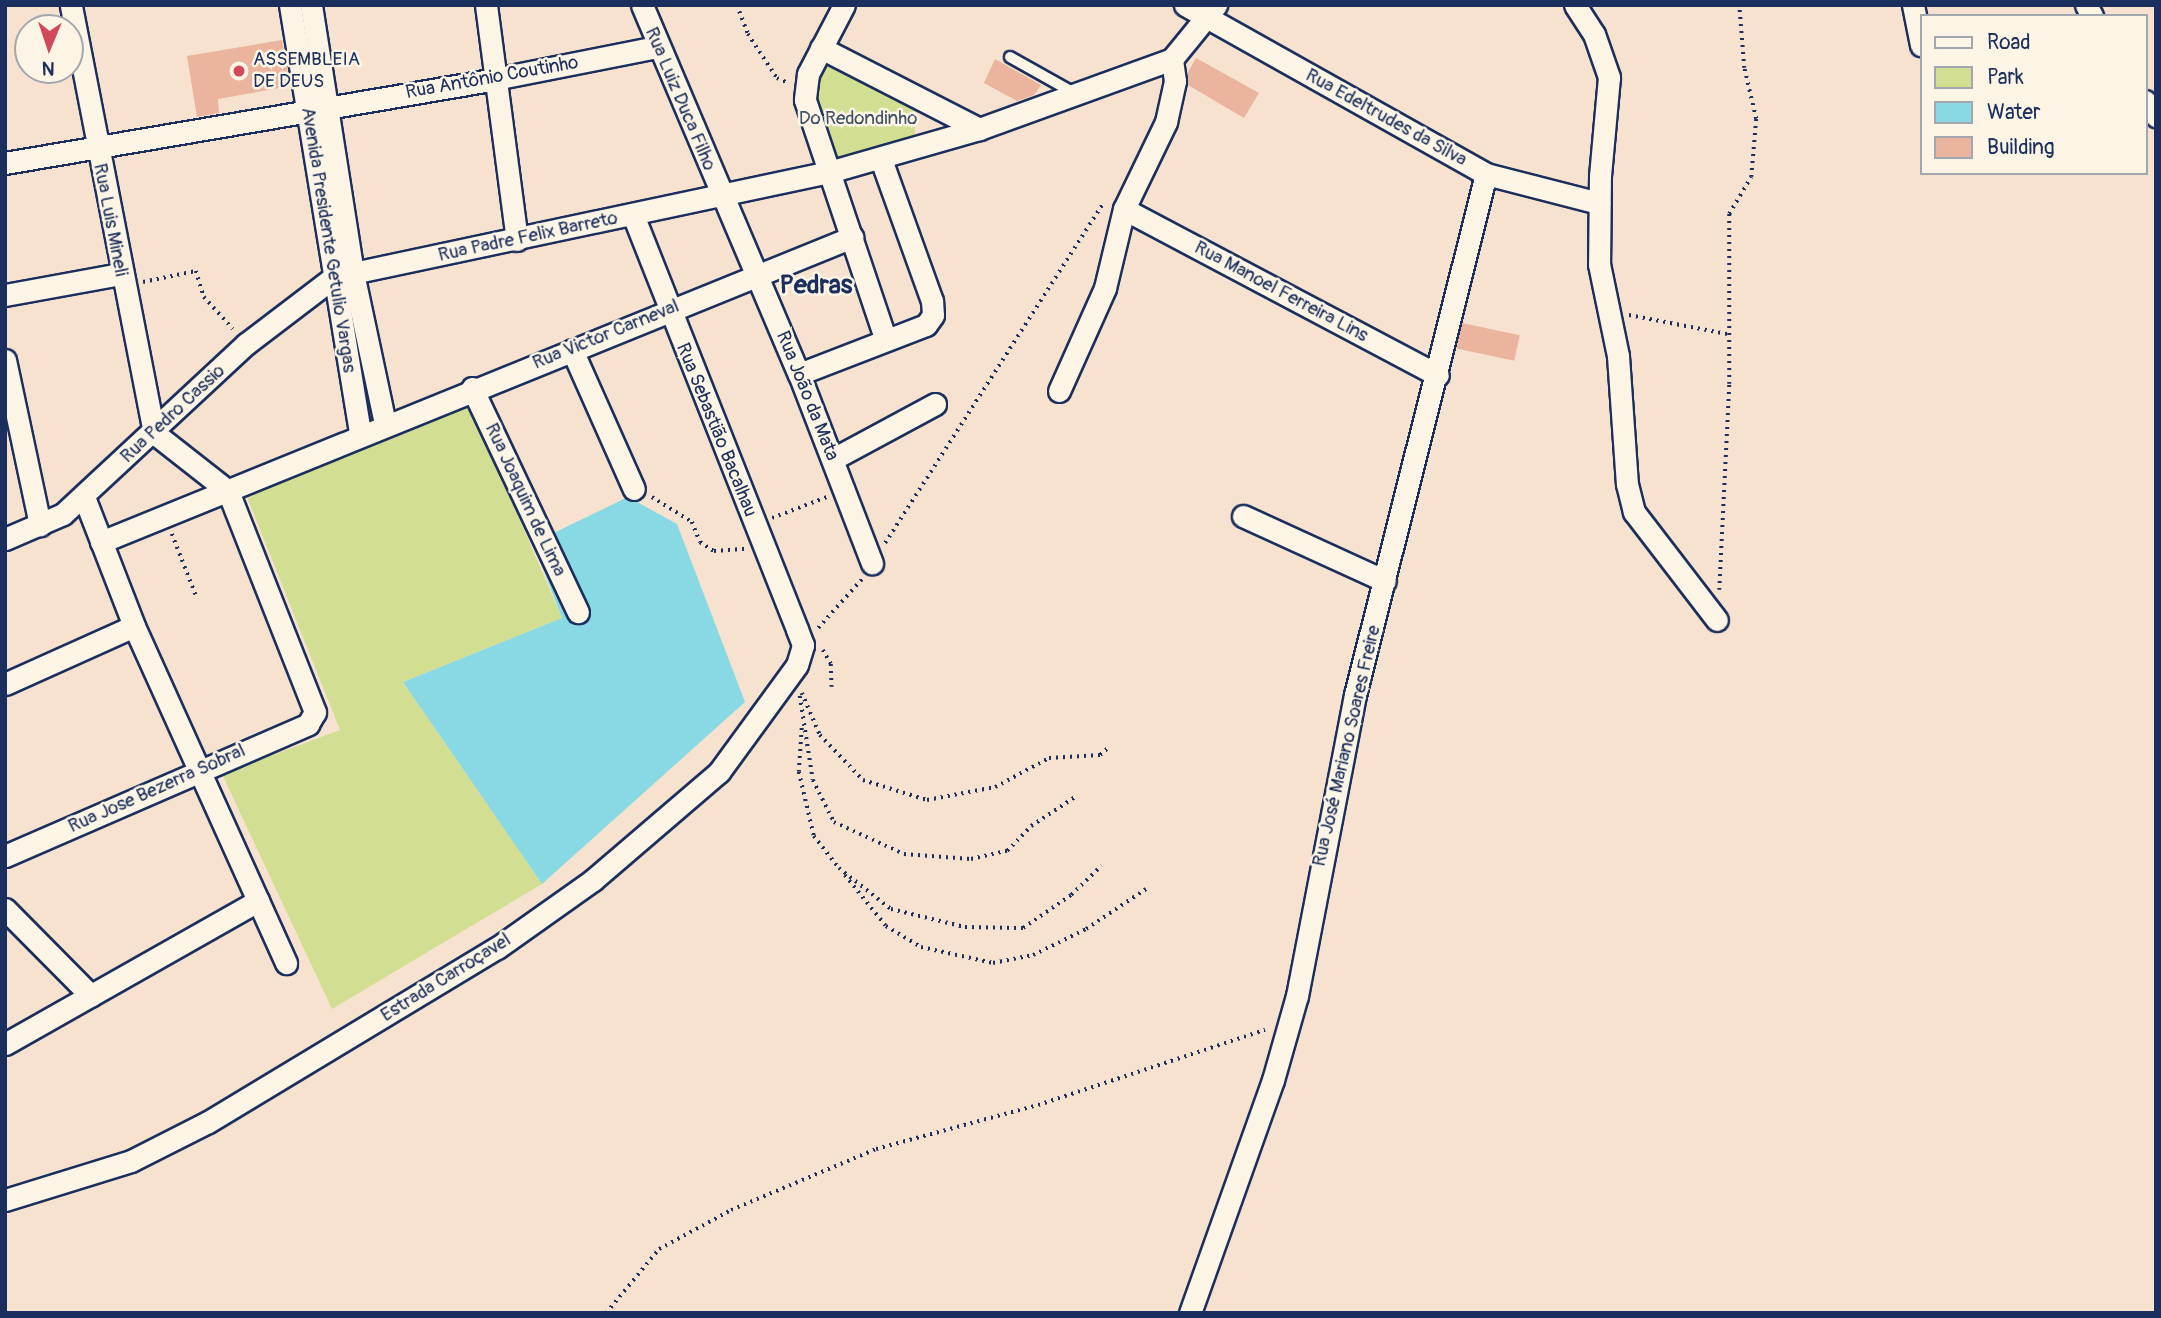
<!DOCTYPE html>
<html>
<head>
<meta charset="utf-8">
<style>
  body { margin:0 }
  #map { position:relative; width:2161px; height:1318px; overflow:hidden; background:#f7e2d0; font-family:Pangolin,sans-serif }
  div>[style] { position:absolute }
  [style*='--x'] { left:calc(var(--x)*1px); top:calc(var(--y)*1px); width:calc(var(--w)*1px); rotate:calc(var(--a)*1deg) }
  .green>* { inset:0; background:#d2df92 }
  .water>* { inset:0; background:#88d9e3 }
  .building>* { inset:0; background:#eab49e; transform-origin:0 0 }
  .path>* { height:3.5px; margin-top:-1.75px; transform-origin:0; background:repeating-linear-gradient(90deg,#1b2f5e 0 2px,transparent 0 7px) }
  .roads { filter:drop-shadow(2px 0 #1b2f5e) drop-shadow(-2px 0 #1b2f5e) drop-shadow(0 2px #1b2f5e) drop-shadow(0 -2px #1b2f5e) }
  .lane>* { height:10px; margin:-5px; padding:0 5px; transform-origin:5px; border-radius:5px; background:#fcf5e5 }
  .street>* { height:21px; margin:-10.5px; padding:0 10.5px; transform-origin:10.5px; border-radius:10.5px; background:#fcf5e5 }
  .dots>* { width:19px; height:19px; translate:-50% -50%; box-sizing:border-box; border:4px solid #fcf5e5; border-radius:50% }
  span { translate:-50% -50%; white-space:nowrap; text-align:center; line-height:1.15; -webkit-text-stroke:5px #fcf5e5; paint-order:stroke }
  .poi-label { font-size:19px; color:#1b2f5e }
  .left { translate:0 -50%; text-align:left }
  .street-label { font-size:19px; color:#1b2f5e }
  .park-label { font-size:19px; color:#405268 }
  .district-label { font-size:26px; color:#1b2f5e; font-weight:700 }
  .frame { position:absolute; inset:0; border:7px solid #1b2f5e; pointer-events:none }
  .legend { position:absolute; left:1920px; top:14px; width:228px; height:161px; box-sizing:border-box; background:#fcf5e5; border:2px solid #a2a6af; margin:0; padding:9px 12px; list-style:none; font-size:21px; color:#1b2f5e }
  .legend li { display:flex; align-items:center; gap:14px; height:35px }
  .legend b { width:35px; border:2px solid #a2a6af }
  .north { position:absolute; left:14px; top:14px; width:70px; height:70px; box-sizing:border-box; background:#fcf5e5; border:2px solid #a2a6af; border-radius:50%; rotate:182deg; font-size:19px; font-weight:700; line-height:28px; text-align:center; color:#1b2f5e }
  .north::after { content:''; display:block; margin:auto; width:24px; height:32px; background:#d1495b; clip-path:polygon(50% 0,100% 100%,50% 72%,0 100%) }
</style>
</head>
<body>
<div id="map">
  <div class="green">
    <div style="clip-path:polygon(825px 58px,915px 106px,915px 144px,832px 167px,814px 92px,820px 63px)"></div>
    <div style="clip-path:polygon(470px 404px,562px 618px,403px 682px,542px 884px,332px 1009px,222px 774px,340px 730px,247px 497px)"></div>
  </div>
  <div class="water">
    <div style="clip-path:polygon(628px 497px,677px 524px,745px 702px,542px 884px,403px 682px,562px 618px,533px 543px)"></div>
  </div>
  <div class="building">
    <div style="clip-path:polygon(282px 40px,290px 86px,218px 99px,219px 113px,197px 117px,187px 56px)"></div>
    <div style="clip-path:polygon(1196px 58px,1259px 93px,1244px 118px,1188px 85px,1187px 74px)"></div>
    <div style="clip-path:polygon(995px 59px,1041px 85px,1034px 95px,1017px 101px,984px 83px)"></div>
    <div style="left:1462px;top:323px;width:59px;height:26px;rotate:12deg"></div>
  </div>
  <div class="path">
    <div style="--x:737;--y:5;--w:31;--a:69"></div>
    <div style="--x:748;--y:34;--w:53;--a:56.6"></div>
    <div style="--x:777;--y:78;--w:12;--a:24"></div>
    <div style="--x:143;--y:282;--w:54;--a:-11.7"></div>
    <div style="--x:196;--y:271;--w:27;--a:73"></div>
    <div style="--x:204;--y:297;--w:43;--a:47.8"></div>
    <div style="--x:1629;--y:315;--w:100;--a:11"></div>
    <div style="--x:652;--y:497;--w:47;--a:32"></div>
    <div style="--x:692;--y:522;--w:22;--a:68"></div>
    <div style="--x:700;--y:542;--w:17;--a:33"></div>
    <div style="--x:714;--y:551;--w:32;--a:-4"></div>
    <div style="--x:772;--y:518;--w:59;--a:-20.9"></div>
    <div style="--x:172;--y:534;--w:69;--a:68.7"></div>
    <div style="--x:885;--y:543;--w:405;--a:-57.3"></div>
    <div style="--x:1719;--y:590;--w:206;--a:-87.2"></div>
    <div style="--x:1729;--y:384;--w:170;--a:-90"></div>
    <div style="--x:1729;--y:214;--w:43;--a:-59.3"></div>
    <div style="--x:1751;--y:177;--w:58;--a:-85.1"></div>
    <div style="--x:1756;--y:119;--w:52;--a:-103.2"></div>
    <div style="--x:1744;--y:68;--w:63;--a:-94.5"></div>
    <div style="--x:818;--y:628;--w:66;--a:-48.1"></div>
    <div style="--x:823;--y:650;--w:16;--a:60"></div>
    <div style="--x:831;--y:664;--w:23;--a:88"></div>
    <div style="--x:802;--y:693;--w:46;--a:66.8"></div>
    <div style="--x:820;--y:735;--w:62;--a:46.3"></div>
    <div style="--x:863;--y:780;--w:67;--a:17.4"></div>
    <div style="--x:927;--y:800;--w:69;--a:-10.8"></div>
    <div style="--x:995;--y:787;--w:61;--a:-28.2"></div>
    <div style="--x:1049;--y:758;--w:51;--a:-3.4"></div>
    <div style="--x:1100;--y:755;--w:13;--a:-42"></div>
    <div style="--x:800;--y:696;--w:85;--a:81.2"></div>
    <div style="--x:813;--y:780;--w:47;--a:63.4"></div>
    <div style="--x:834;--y:822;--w:77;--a:24.6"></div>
    <div style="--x:904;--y:854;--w:67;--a:4.3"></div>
    <div style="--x:971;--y:859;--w:37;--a:-13"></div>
    <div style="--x:1007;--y:851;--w:35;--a:-46"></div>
    <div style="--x:1031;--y:826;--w:53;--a:-33.4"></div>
    <div style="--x:802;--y:728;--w:44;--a:93.9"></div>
    <div style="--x:799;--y:772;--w:66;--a:76.8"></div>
    <div style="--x:814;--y:836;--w:41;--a:52"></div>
    <div style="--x:839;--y:868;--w:66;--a:38.3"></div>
    <div style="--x:891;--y:909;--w:76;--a:13.7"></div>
    <div style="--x:965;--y:927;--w:58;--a:1"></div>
    <div style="--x:1023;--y:928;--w:58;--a:-34.5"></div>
    <div style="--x:1071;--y:895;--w:42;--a:-44"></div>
    <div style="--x:845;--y:875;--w:65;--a:51.2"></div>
    <div style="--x:886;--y:926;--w:41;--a:31"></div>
    <div style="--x:921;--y:947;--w:74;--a:12.5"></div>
    <div style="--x:993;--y:963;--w:41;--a:-11.3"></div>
    <div style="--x:1033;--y:955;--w:59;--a:-26.1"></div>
    <div style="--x:1086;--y:929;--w:72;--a:-33.7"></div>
    <div style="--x:606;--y:1313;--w:83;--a:-50.4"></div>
    <div style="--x:659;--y:1249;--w:82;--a:-28.4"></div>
    <div style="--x:731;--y:1210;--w:157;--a:-22.8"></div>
    <div style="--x:876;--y:1149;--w:168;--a:-15.2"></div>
    <div style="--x:1038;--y:1105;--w:239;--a:-18.3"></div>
  </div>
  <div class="roads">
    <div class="lane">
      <div style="--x:1010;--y:57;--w:76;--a:29.3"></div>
    </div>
    <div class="street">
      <div style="--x:290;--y:5;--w:434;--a:80.7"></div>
      <div style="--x:311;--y:5;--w:271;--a:81.1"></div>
      <div style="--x:353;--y:273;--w:153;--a:78"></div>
      <div style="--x:486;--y:5;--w:237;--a:82.5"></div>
      <div style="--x:642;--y:5;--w:401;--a:67"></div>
      <div style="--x:799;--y:374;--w:203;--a:68.9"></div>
      <div style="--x:844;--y:5;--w:78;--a:117.6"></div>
      <div style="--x:808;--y:74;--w:26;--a:97"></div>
      <div style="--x:805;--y:100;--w:253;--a:71.4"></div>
      <div style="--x:1185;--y:5;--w:345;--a:29.3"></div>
      <div style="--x:1486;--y:174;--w:117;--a:14.4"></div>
      <div style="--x:1575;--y:5;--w:35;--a:57"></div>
      <div style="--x:1594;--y:34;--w:46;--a:70.8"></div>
      <div style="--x:1609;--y:77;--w:98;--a:95.2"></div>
      <div style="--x:1600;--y:175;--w:89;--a:90.6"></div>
      <div style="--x:1599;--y:264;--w:94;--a:78.3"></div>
      <div style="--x:1618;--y:356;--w:128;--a:86"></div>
      <div style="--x:1627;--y:484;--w:29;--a:76"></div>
      <div style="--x:1634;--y:512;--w:136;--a:52.5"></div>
      <div style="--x:1913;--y:5;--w:41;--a:78.7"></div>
      <div style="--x:2086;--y:5;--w:13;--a:61"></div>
      <div style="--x:821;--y:48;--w:178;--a:27.1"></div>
      <div style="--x:2145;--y:101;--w:19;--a:54"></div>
      <div style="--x:5;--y:163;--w:497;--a:-9.7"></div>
      <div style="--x:495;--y:79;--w:164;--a:-11.2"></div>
      <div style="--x:1124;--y:209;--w:355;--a:27.9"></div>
      <div style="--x:5;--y:295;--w:117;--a:-10.3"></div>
      <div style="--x:572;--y:350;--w:152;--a:66"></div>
      <div style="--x:5;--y:360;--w:169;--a:78"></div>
      <div style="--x:799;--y:374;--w:136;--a:-21.1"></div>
      <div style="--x:926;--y:325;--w:12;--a:-55"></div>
      <div style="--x:933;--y:315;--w:14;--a:-94"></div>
      <div style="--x:932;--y:301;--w:151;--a:-109.8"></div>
      <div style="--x:472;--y:388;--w:248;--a:64.7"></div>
      <div style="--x:1059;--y:391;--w:113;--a:-65.9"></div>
      <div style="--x:1105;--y:288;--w:81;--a:-76.5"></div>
      <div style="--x:1124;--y:209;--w:97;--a:-64.2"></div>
      <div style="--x:1166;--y:122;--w:42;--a:-77.6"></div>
      <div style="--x:1175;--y:81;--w:22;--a:-98"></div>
      <div style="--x:833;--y:459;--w:116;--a:-28.3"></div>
      <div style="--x:84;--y:497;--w:138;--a:68.8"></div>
      <div style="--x:134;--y:626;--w:370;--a:65.7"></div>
      <div style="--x:1243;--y:516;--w:156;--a:24.6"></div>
      <div style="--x:5;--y:539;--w:63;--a:-23.3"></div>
      <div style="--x:63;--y:514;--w:250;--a:-42.9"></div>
      <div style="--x:246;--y:344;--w:111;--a:-37.3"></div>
      <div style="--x:334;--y:277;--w:506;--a:-11.98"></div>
      <div style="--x:829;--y:172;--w:156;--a:-16"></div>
      <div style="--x:979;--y:129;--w:205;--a:-19.9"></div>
      <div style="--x:1172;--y:59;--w:70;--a:-50.8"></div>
      <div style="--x:101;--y:542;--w:811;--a:-22.1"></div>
      <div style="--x:5;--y:684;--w:141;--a:-24.2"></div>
      <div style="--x:5;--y:856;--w:331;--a:-23.5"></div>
      <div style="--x:308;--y:724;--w:14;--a:-60"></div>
      <div style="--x:315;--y:712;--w:238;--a:-111.5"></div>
      <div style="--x:228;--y:491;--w:94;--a:-141.9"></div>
      <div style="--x:154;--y:433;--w:436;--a:-101"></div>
      <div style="--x:5;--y:909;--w:122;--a:45.3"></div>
      <div style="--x:5;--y:1044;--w:291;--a:-29.5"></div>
      <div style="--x:5;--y:1200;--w:132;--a:-17.2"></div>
      <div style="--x:131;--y:1161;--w:86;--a:-26.9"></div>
      <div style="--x:208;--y:1122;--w:337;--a:-31.1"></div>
      <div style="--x:497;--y:948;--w:118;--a:-35.3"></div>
      <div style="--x:593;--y:880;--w:166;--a:-40.6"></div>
      <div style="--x:719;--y:772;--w:132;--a:-53.9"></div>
      <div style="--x:797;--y:665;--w:21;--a:-73"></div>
      <div style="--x:803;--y:645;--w:17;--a:-111"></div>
      <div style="--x:797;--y:629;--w:446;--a:-111.6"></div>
      <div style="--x:1190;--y:1313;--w:247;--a:-70.4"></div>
      <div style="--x:1273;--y:1080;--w:87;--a:-74.1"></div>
      <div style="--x:1297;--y:996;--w:307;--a:-79.1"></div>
      <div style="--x:1355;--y:695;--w:537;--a:-75.89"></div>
    </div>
  </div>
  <div class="dots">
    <div style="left:239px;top:71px;background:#d1495b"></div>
  </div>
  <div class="poi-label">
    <span class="left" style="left:253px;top:71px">ASSEMBLEIA<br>DE DEUS</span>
  </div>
  <div class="street-label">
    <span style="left:492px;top:78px;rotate:-10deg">Rua Antônio Coutinho</span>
    <span style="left:680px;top:99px;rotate:67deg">Rua Luiz Duca Filho</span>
    <span style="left:1386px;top:118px;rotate:29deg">Rua Edeltrudes da Silva</span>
    <span style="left:110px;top:220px;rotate:79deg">Rua Luis Mineli</span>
    <span style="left:528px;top:237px;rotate:-12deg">Rua Padre Felix Barreto</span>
    <span style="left:328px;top:240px;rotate:81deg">Avenida Presidente Getulio Vargas</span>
    <span style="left:1281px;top:292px;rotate:28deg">Rua Manoel Ferreira Lins</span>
    <span style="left:606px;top:335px;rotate:-22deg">Rua Victor Carneval</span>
    <span style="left:807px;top:396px;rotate:68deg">Rua João da Mata</span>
    <span style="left:173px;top:414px;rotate:-43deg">Rua Pedro Cassio</span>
    <span style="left:716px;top:430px;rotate:68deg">Rua Sebastião Bacalhau</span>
    <span style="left:525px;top:500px;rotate:65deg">Rua Joaquim de Lima</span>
    <span style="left:1347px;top:746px;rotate:-77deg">Rua José Mariano Soares Freire</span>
    <span style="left:157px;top:789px;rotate:-24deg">Rua Jose Bezerra Sobral</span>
    <span style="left:446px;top:978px;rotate:-32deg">Estrada Carroçavel</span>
  </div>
  <div class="park-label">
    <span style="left:858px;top:119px">Do Redondinho</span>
  </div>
  <div class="district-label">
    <span style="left:816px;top:286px">Pedras</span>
  </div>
  <div class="frame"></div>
  <ul class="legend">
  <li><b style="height:9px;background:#fcf5e5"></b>Road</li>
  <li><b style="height:19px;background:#d2df92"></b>Park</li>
  <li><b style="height:19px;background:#88d9e3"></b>Water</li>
  <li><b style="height:19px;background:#eab49e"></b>Building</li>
  </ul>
  <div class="north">N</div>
</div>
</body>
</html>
